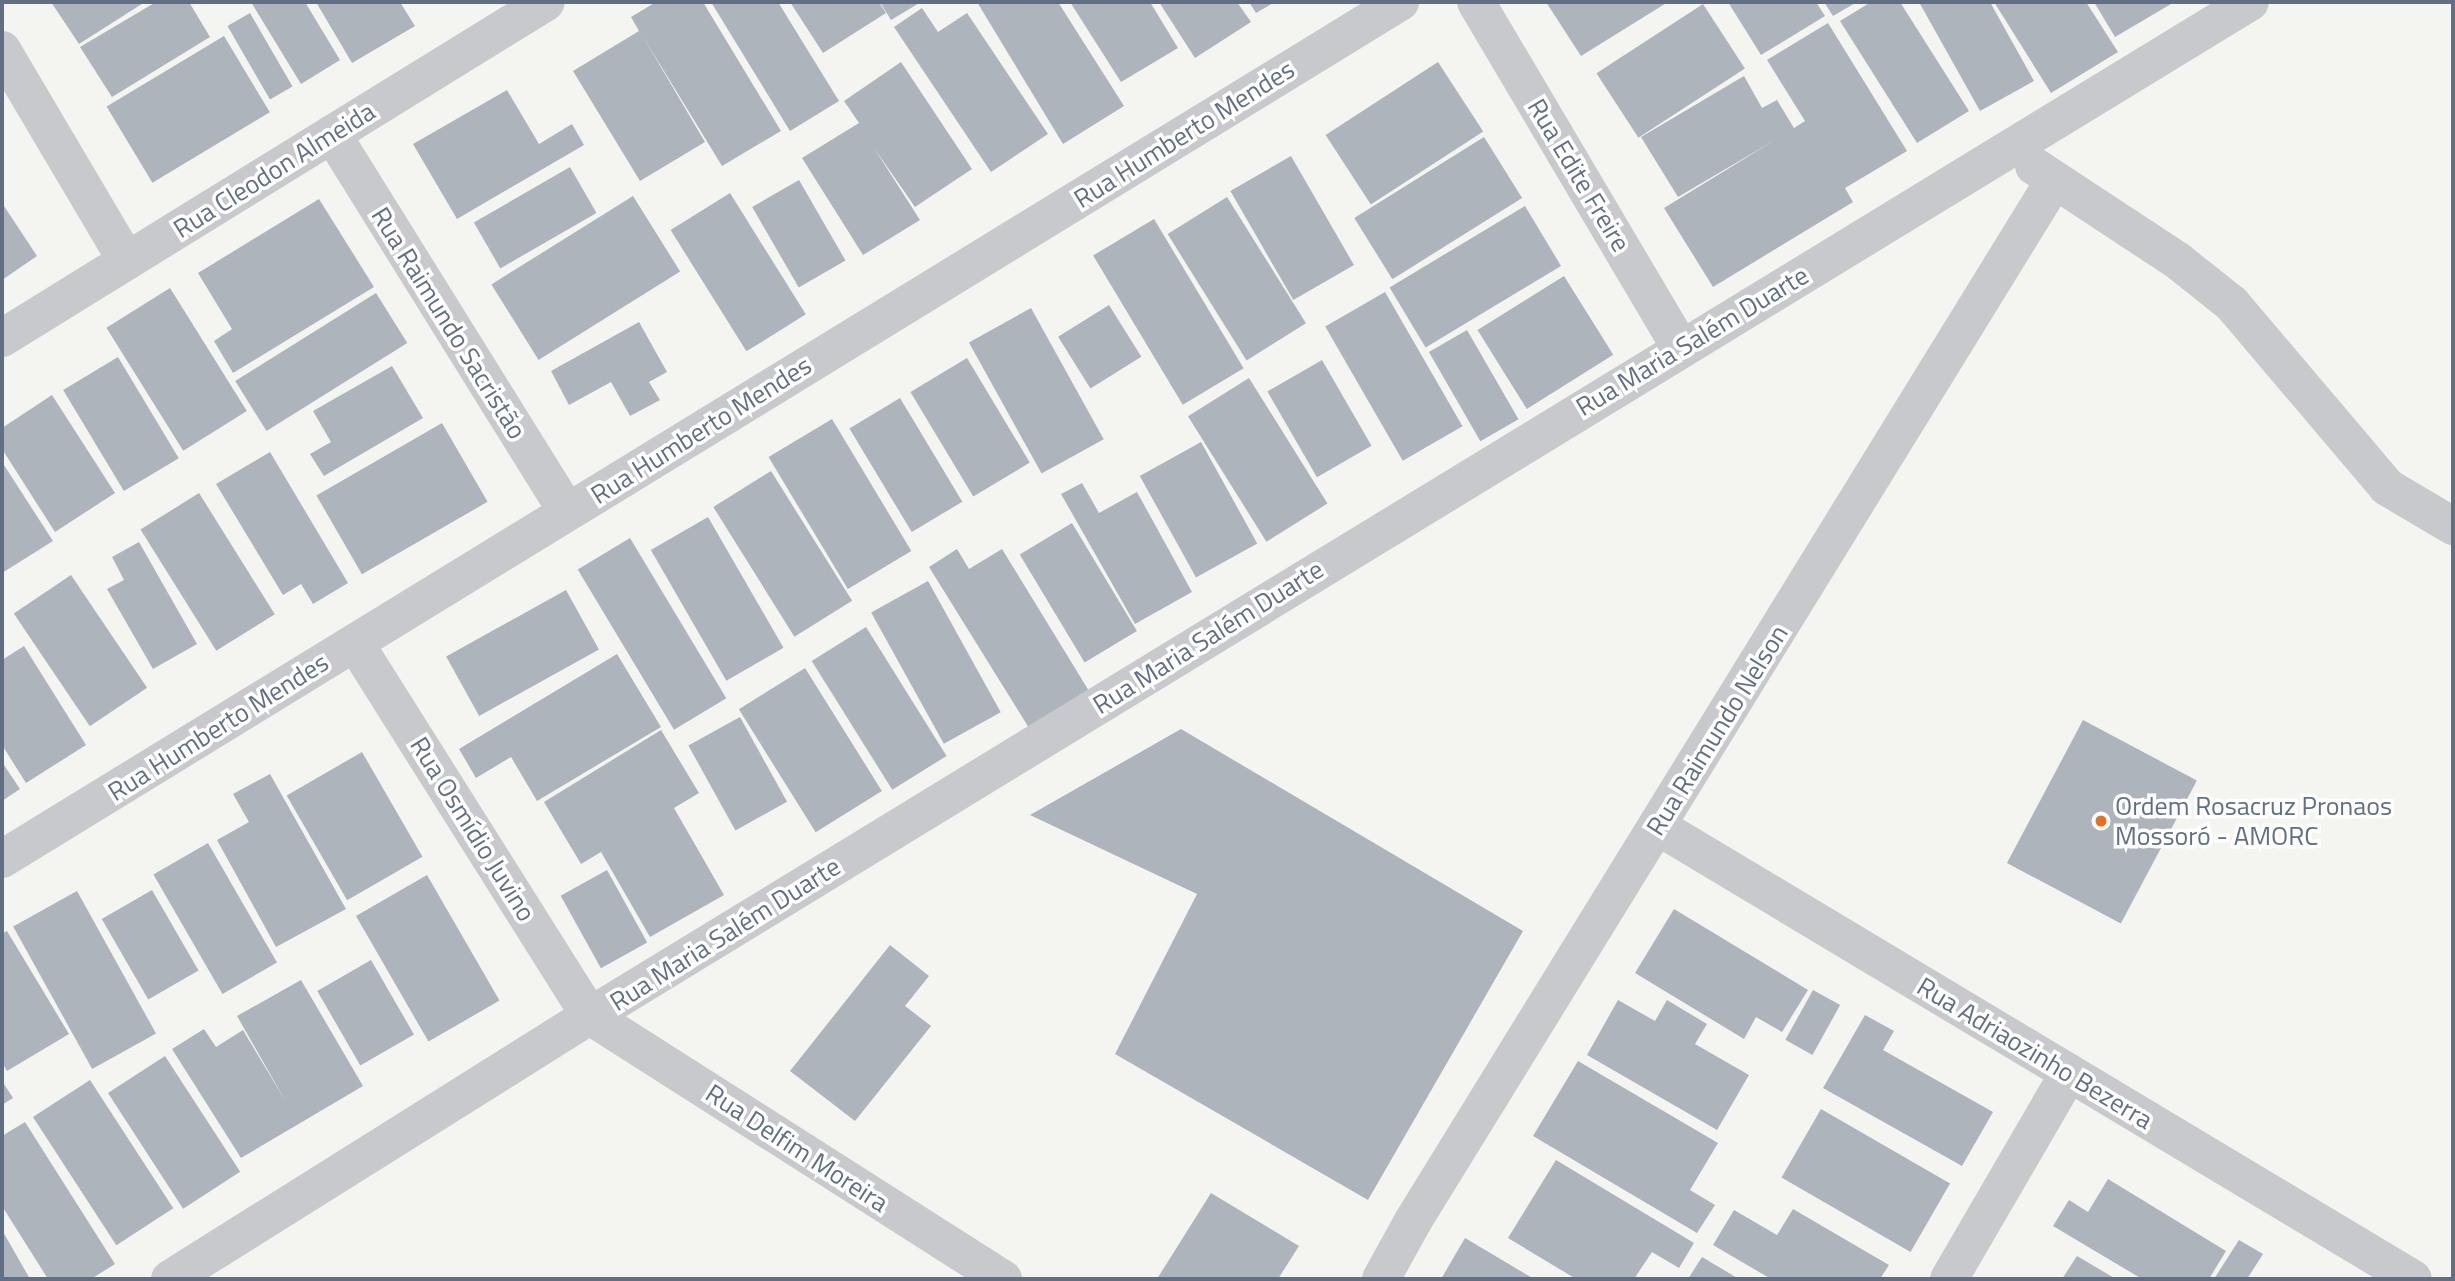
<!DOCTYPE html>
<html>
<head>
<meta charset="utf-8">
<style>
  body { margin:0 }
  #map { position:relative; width:2455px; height:1281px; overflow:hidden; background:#f4f5f0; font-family:"Titillium Web",sans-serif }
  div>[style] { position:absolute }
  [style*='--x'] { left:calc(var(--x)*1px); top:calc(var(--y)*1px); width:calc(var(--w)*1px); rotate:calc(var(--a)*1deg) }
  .building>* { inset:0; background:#aeb4bb; transform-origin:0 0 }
  .street>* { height:38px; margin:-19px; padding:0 19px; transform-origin:19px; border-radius:19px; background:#c7c9cd }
  .dots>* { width:19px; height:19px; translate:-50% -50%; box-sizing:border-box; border:4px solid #fff; border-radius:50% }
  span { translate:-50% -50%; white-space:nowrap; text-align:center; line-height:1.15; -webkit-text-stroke:7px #fff; paint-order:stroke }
  .street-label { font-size:26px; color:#626f83 }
  .poi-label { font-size:26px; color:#626f83 }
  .left { translate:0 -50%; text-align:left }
  .frame { position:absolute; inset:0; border:4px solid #626f83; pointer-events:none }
</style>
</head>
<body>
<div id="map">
  <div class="building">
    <div style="clip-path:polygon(51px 2px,145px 2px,79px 44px)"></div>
    <div style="clip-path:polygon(156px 2px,189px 2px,210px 37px,112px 97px,80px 47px)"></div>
    <div style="clip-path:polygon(251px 2px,305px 2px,340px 60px,301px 84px)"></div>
    <div style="clip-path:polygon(316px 2px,400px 2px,415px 26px,352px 63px)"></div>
    <div style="clip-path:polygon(656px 2px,703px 2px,781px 131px,722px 166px,642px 35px,705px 142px,640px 181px,573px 71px,639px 31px,631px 17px)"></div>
    <div style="clip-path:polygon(711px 2px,778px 2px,839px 101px,790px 131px)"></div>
    <div style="clip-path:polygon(790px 2px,879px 2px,886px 13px,823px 53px)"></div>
    <div style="clip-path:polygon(880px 2px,921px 2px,891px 20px)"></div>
    <div style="clip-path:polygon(977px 2px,1058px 2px,1124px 106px,1063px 144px)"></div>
    <div style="clip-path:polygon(1070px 2px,1150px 2px,1178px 48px,1121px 82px)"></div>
    <div style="clip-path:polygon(1159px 2px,1237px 2px,1251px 22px,1195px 58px)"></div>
    <div style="clip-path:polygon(1249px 2px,1275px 2px,1256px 13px)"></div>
    <div style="clip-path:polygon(1546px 2px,1668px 2px,1581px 56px)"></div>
    <div style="clip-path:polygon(1728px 2px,1816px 2px,1825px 16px,1761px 55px)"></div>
    <div style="clip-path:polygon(1824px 2px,1857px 2px,1833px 16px)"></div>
    <div style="clip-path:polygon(1871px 2px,1900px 2px,1969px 111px,1917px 143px,1840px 21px)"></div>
    <div style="clip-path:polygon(1919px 2px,1990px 2px,2034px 81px,1980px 111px)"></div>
    <div style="clip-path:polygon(1994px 2px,2086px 2px,2118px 52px,2051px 93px)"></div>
    <div style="clip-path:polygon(2094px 2px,2170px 2px,2171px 4px,2115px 37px)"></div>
    <div style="left:1703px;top:4px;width:77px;height:127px;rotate:57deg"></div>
    <div style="clip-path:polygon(922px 8px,938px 32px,967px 13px,1048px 134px,991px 172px,894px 27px)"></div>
    <div style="left:250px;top:13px;width:85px;height:26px;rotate:60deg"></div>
    <div style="clip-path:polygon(1828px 23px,1907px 151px,1845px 188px,1853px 202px,1713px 287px,1664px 208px,1775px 140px,1678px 197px,1641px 137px,1744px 76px,1762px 108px,1777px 100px,1794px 128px,1805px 121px,1767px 60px)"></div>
    <div style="left:224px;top:36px;width:89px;height:137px;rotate:59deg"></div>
    <div style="clip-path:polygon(901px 62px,972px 169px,915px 207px,874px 148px,920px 220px,863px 255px,802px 158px,859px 123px,844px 101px)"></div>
    <div style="left:1438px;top:62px;width:83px;height:134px;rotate:57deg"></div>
    <div style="clip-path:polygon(507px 90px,539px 144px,572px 124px,584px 145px,457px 219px,413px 144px)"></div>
    <div style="left:1484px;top:137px;width:72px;height:153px;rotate:58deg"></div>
    <div style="left:1291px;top:156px;width:126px;height:70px;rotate:60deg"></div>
    <div style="left:570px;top:167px;width:53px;height:111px;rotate:60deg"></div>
    <div style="left:799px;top:180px;width:93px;height:54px;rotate:60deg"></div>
    <div style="left:730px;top:193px;width:143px;height:70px;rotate:58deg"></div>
    <div style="left:633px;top:196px;width:89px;height:167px;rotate:58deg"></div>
    <div style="left:1227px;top:197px;width:149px;height:70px;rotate:58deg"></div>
    <div style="clip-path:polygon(319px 199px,374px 287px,233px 373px,214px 341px,232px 329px,198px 273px)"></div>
    <div style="clip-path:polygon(2px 203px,37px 256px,2px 280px)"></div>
    <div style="left:1525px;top:206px;width:70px;height:158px;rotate:59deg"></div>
    <div style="left:1154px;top:219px;width:174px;height:71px;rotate:59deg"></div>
    <div style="left:1564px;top:276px;width:93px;height:102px;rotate:58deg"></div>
    <div style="left:170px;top:288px;width:145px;height:75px;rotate:58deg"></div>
    <div style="left:1385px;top:292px;width:155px;height:69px;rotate:60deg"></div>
    <div style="left:376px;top:293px;width:59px;height:166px;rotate:58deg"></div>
    <div style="left:1109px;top:305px;width:61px;height:60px;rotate:58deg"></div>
    <div style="left:1031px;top:308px;width:150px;height:71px;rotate:61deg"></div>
    <div style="clip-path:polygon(639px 322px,667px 372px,649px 382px,660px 400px,630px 416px,611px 382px,569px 405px,551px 371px)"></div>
    <div style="left:1467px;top:330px;width:103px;height:44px;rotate:60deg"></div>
    <div style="left:118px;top:357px;width:118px;height:64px;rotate:59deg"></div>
    <div style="left:967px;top:358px;width:122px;height:66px;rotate:59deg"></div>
    <div style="left:1322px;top:360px;width:99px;height:63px;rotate:60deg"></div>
    <div style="clip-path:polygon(392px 366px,423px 418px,324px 476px,310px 454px,331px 442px,313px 411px)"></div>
    <div style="left:1249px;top:378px;width:148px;height:72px;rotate:58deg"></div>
    <div style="clip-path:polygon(52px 395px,115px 493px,55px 532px,2px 449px,2px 428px)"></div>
    <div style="left:900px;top:398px;width:121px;height:59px;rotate:59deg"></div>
    <div style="left:832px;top:419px;width:154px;height:74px;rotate:59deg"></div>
    <div style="left:442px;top:423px;width:91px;height:145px;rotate:60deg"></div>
    <div style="left:1201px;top:442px;width:116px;height:70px;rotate:61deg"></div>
    <div style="clip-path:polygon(270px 452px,348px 583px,313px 604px,301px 584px,283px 595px,216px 484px)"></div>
    <div style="clip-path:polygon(2px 462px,53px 541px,2px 573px)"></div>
    <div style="left:771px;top:471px;width:153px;height:68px;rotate:58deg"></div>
    <div style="clip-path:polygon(1082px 483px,1099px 513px,1137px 492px,1192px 592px,1135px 624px,1061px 494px)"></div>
    <div style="left:199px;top:493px;width:143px;height:69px;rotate:58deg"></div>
    <div style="left:708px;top:517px;width:151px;height:66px;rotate:60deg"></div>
    <div style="left:1072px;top:523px;width:126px;height:61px;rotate:59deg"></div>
    <div style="left:630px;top:538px;width:187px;height:61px;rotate:59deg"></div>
    <div style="clip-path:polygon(139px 542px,197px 644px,153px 669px,107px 589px,124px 580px,112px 557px)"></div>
    <div style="clip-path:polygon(957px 549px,969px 569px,1002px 549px,1089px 691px,1029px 728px,929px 567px)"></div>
    <div style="left:71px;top:575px;width:136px;height:69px;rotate:56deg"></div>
    <div style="left:928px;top:581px;width:150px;height:65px;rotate:61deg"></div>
    <div style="left:566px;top:590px;width:68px;height:137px;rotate:61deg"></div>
    <div style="left:866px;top:627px;width:152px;height:64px;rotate:58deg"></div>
    <div style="clip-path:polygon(24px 646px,86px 745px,26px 783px,2px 745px,2px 660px)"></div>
    <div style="clip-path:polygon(617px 654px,661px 727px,537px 801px,511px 757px,476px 778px,459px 749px)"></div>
    <div style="left:805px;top:668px;width:145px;height:78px;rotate:58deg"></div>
    <div style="left:740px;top:717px;width:97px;height:59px;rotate:61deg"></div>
    <div style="left:2083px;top:720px;width:129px;height:162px;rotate:28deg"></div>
    <div style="clip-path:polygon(1181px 729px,1523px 931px,1368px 1200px,1115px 1054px,1197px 894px,1030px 815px)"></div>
    <div style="clip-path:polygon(661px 730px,699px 793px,674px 808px,724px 895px,650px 937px,601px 852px,581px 864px,544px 802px)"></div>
    <div style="left:362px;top:752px;width:121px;height:87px;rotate:60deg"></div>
    <div style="clip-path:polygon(2px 762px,20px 789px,2px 801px)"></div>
    <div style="clip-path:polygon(270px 774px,346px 909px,276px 947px,217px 840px,249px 822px,233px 794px)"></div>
    <div style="left:208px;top:843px;width:138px;height:63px;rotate:60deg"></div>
    <div style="left:607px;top:870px;width:83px;height:53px;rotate:61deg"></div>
    <div style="left:427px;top:875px;width:145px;height:82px;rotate:60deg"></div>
    <div style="left:152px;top:890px;width:93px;height:58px;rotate:60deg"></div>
    <div style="left:77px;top:891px;width:163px;height:73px;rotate:61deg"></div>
    <div style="clip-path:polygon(1674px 909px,1808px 990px,1782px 1032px,1756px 1017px,1744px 1039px,1635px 973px)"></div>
    <div style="clip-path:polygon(7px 931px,69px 1034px,7px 1071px,2px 1062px,2px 934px)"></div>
    <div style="clip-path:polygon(890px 945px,929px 976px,905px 1006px,931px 1026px,855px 1121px,790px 1071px)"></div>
    <div style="left:371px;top:960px;width:86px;height:62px;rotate:60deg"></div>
    <div style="clip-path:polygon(301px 980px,363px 1086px,241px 1158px,172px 1049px,204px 1029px,216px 1047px,243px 1030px,286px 1102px,237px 1016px)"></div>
    <div style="left:1813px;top:990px;width:31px;height:57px;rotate:29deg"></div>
    <div style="clip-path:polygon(1618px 1000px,1655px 1021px,1667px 1000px,1707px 1024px,1695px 1044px,1749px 1075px,1717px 1130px,1587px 1055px)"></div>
    <div style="clip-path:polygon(1865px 1015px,1894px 1031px,1883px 1050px,1993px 1112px,1962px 1166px,1823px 1088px)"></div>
    <div style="left:165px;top:1056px;width:138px;height:68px;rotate:57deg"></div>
    <div style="clip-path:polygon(1578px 1061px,1718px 1143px,1690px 1190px,1715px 1205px,1697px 1233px,1533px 1136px)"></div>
    <div style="left:90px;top:1080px;width:153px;height:68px;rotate:57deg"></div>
    <div style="clip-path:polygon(2px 1081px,13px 1098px,2px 1105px)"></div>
    <div style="left:1821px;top:1109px;width:149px;height:79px;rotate:30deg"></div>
    <div style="clip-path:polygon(25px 1122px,115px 1264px,91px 1279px,48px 1279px,2px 1206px,2px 1136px)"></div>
    <div style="clip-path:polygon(1556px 1160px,1694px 1243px,1679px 1268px,1652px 1252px,1634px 1279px,1576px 1279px,1508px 1238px)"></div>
    <div style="clip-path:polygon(2108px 1179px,2226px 1251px,2209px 1279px,2142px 1279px,2053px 1226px,2069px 1200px,2088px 1212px)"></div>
    <div style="clip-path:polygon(1211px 1193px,1299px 1246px,1278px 1279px,1157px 1279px)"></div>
    <div style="clip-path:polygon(1793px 1209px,1889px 1265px,1880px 1279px,1771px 1279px,1713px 1245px,1734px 1210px,1777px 1235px)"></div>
    <div style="clip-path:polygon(2px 1230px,30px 1279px,2px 1279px)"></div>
    <div style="clip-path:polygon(1465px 1238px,1534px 1279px,1441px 1279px)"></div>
    <div style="clip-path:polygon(2239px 1240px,2263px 1254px,2247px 1279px,2214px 1279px)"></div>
    <div style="clip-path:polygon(2077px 1256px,2116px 1279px,2062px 1279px)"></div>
    <div style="clip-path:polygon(1702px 1257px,1739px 1279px,1688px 1279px)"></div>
  </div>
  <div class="street">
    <div style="--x:1476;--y:2;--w:402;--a:59.4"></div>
    <div style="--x:2;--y:50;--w:245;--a:59.4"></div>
    <div style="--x:332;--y:134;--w:445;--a:58.1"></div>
    <div style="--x:2034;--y:166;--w:173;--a:33.4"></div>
    <div style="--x:2178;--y:261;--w:69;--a:38.5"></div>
    <div style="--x:2232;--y:304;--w:240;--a:49.7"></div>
    <div style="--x:2387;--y:487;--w:77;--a:30.6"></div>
    <div style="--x:2;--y:338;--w:639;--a:-31.7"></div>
    <div style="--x:355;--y:643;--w:441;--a:57.8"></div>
    <div style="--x:590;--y:1016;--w:490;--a:32.5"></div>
    <div style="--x:1657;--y:826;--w:881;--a:30.93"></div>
    <div style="--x:2;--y:859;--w:1640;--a:-31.51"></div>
    <div style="--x:170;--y:1279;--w:496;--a:-32.1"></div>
    <div style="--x:590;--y:1016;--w:1945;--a:-31.42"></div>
    <div style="--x:1381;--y:1279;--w:66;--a:-61.1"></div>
    <div style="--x:1413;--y:1221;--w:1222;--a:-58.35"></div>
    <div style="--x:1949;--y:1279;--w:238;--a:-59.8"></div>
  </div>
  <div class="dots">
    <div style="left:2101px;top:821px;background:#e8701d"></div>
  </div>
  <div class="street-label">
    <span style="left:1184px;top:134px;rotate:-32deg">Rua Humberto Mendes</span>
    <span style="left:274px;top:170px;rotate:-32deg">Rua Cleodon Almeida</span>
    <span style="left:1579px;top:175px;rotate:59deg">Rua Edite Freire</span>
    <span style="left:449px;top:323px;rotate:58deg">Rua Raimundo Sacristão</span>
    <span style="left:1692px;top:341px;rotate:-31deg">Rua Maria Salém Duarte</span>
    <span style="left:701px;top:430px;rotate:-32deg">Rua Humberto Mendes</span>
    <span style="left:1208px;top:637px;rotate:-32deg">Rua Maria Salém Duarte</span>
    <span style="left:218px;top:727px;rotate:-32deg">Rua Humberto Mendes</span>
    <span style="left:1717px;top:730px;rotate:-58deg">Rua Raimundo Nelson</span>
    <span style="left:473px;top:829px;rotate:58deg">Rua Osmídio Juvino</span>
    <span style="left:725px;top:934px;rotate:-32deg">Rua Maria Salém Duarte</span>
    <span style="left:2035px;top:1053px;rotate:31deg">Rua Adriaozinho Bezerra</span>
    <span style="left:797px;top:1148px;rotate:33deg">Rua Delfim Moreira</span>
  </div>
  <div class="poi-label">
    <span class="left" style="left:2115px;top:821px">Ordem Rosacruz Pronaos<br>Mossoró - AMORC</span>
  </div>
  <div class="frame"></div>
</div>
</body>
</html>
